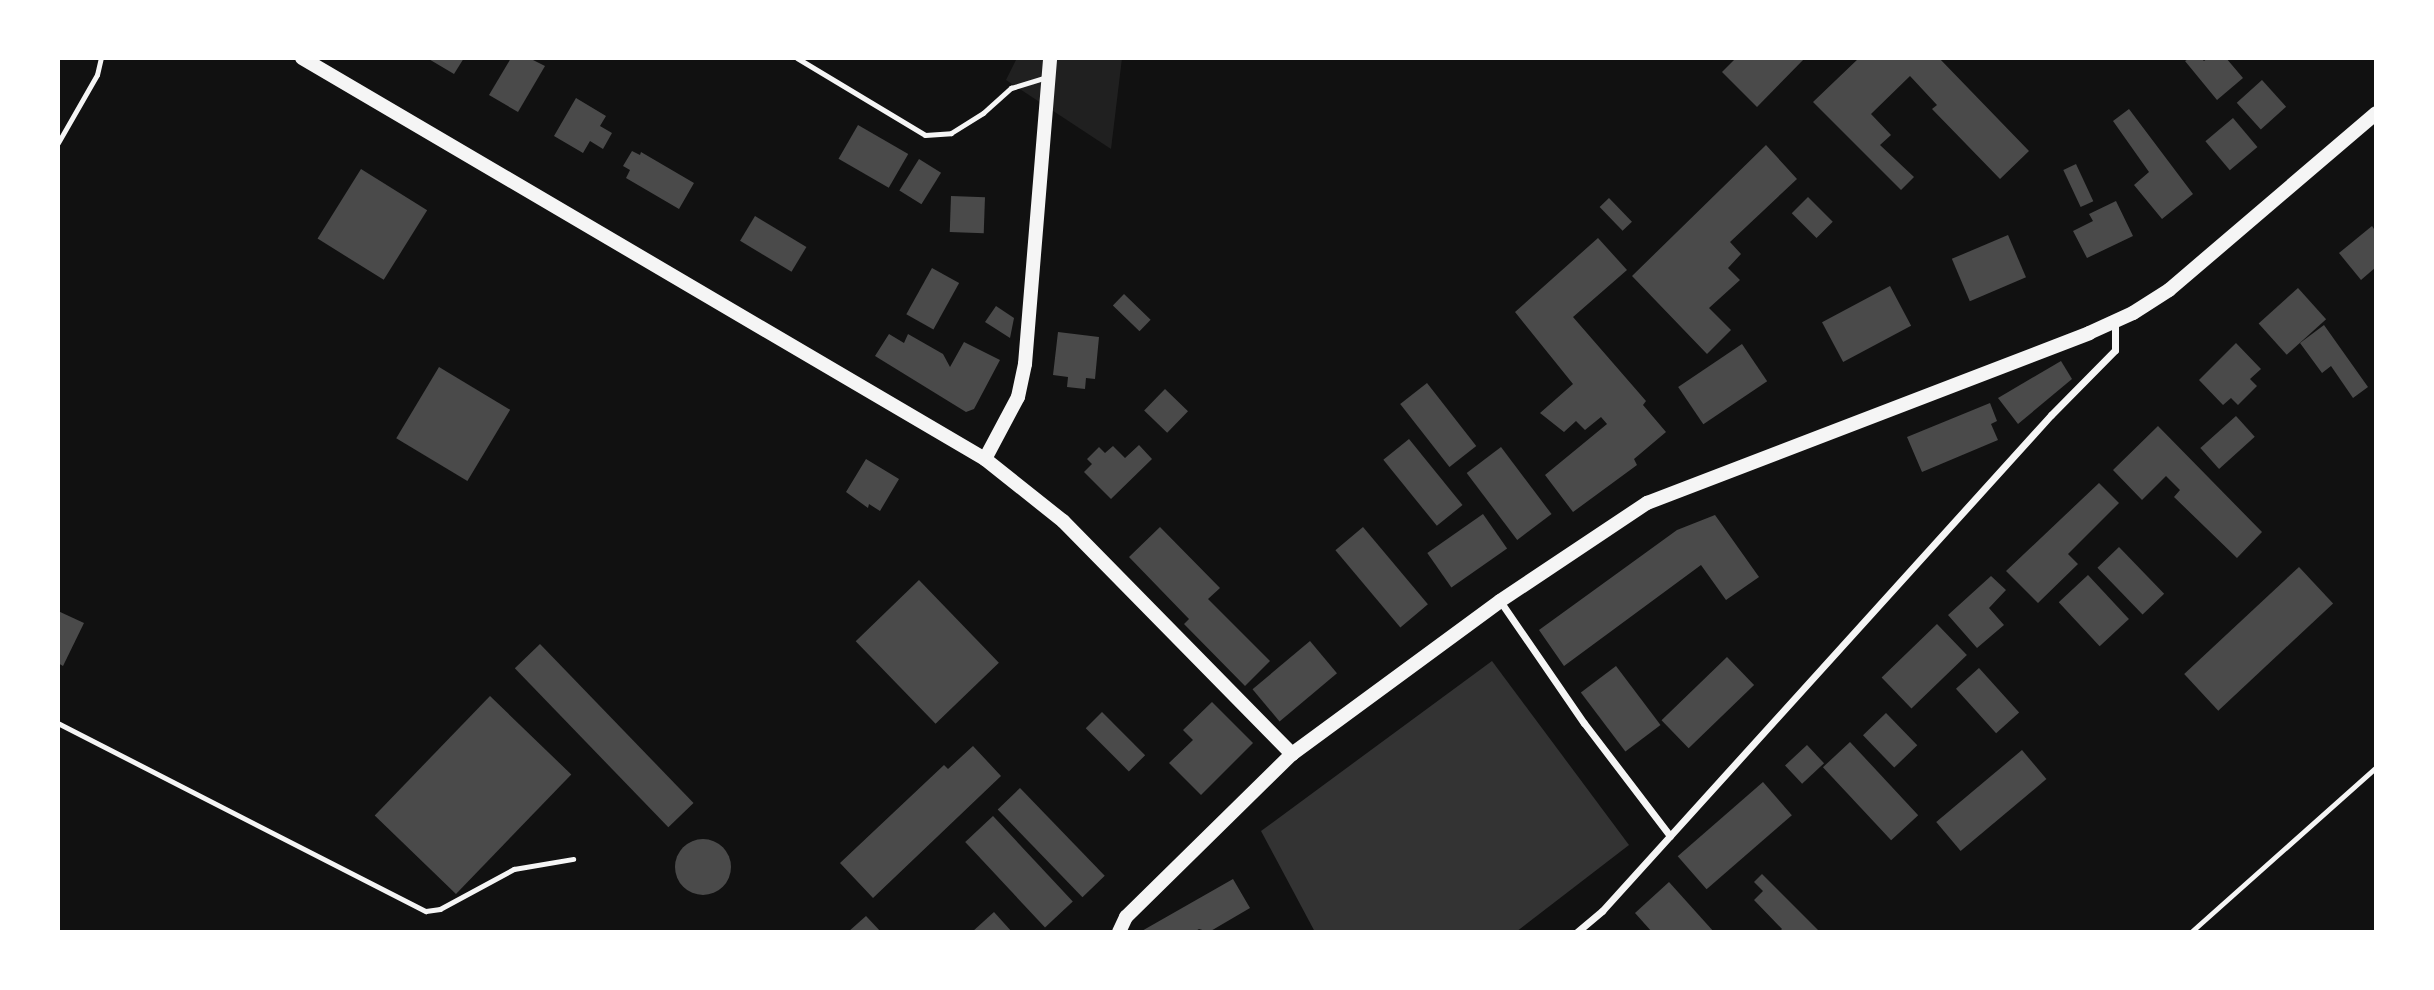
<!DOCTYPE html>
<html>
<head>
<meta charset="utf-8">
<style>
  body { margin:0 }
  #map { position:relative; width:2434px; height:990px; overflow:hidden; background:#111; font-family:"Playfair Display",serif }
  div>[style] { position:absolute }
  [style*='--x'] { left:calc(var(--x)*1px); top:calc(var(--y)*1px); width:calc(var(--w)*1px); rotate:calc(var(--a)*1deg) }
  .green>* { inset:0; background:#202020 }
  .water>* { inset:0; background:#333 }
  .building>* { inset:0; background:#4a4a4a; transform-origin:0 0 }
  .round { border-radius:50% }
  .path>* { height:4.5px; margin:-2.25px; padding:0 2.25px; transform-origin:2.25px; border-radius:2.25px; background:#f5f5f5 }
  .service>* { height:5px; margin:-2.5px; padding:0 2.5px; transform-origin:2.5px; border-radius:2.5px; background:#f5f5f5 }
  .minor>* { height:7px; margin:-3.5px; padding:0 3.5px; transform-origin:3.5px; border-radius:3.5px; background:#f5f5f5 }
  .secondary>* { height:14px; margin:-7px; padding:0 7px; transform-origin:7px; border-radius:7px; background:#f5f5f5 }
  span { translate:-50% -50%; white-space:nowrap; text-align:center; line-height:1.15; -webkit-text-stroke:5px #fff; paint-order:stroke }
  .frame { position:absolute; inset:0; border:60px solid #fff; pointer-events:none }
</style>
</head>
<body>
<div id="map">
  <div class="green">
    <div style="clip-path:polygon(1017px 58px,1122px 58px,1111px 149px,1006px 80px)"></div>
  </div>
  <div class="water">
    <div style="clip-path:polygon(1492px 661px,1629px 845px,1516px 932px,1315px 932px,1261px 831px)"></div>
  </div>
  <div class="building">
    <div style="clip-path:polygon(427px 58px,464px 58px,454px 74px)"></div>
    <div style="clip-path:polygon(511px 58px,529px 58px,545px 66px,518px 112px,489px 95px)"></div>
    <div style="clip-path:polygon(1736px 58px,1805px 58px,1757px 107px,1722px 72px)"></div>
    <div style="clip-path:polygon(1859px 58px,1939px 58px,2029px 151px,2000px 179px,1932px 109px,1937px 105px,1910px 76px,1871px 114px,1891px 135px,1880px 145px,1914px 177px,1901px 190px,1813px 102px)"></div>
    <div style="clip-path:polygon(2190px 58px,2201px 58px,2204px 61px,2208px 58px,2226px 58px,2243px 78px,2217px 100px,2185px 61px)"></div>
    <div style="left:2262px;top:80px;width:36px;height:34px;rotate:48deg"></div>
    <div style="clip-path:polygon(576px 98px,606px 116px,600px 126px,612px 133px,603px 149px,590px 141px,583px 153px,554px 136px)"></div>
    <div style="clip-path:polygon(2129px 109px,2193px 194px,2162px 219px,2134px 185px,2149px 172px,2113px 121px)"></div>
    <div style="left:2233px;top:118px;width:38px;height:36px;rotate:50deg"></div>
    <div style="left:858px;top:125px;width:58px;height:39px;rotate:30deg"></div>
    <div style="clip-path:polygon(1766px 145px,1797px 179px,1730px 242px,1741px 254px,1728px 268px,1740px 280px,1709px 308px,1731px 330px,1707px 354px,1632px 276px)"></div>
    <div style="clip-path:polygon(632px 151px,640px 155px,641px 152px,694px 183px,679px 209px,626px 178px,630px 170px,623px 166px)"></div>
    <div style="left:919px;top:159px;width:26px;height:37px;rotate:32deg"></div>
    <div style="left:2076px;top:164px;width:41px;height:14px;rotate:65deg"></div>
    <div style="left:361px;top:169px;width:78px;height:82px;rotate:32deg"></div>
    <div style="left:951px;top:196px;width:34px;height:36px;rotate:2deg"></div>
    <div style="left:1808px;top:197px;width:35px;height:23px;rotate:45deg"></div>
    <div style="left:1609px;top:198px;width:33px;height:13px;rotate:46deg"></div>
    <div style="clip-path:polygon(2116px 201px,2133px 236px,2087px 258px,2073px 231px,2093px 221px,2089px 214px)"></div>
    <div style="left:755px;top:216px;width:60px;height:29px;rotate:31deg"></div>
    <div style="clip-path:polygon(2372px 226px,2376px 232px,2376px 267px,2361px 280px,2339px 253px)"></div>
    <div style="left:2008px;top:235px;width:46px;height:61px;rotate:67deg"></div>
    <div style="clip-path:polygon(1598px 238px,1627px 270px,1573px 317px,1646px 401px,1643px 405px,1666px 432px,1634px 459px,1637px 465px,1573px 512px,1545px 475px,1607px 424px,1601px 417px,1585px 430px,1576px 421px,1564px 432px,1540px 413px,1573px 384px,1515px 312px)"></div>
    <div style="left:932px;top:268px;width:31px;height:53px;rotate:29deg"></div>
    <div style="left:1890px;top:286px;width:45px;height:77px;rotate:62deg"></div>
    <div style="left:2298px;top:288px;width:42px;height:53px;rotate:48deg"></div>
    <div style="left:1124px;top:294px;width:37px;height:16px;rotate:44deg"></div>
    <div style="clip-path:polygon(996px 306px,1014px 318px,1010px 338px,985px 322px)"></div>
    <div style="clip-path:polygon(2324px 325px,2368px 387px,2353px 398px,2331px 366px,2322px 373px,2300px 343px)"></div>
    <div style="clip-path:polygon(1058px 332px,1099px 337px,1095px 379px,1086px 378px,1085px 389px,1067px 387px,1068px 377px,1053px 375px)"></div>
    <div style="clip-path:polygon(889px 334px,904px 343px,908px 334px,943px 354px,950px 367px,964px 342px,1000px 360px,974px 409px,966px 412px,875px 356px)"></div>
    <div style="clip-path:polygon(2236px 343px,2261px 369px,2250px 379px,2257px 386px,2238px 405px,2231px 398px,2223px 405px,2199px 380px)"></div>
    <div style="left:1742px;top:344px;width:45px;height:77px;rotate:56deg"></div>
    <div style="clip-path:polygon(2061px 361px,2072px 379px,2018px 424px,1998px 398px)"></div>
    <div style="left:439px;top:367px;width:83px;height:83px;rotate:31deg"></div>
    <div style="left:1427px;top:383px;width:80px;height:34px;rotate:52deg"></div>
    <div style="left:1165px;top:389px;width:32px;height:30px;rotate:44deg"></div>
    <div style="clip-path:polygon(1990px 403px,1997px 421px,1991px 424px,1998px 440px,1922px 472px,1907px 437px)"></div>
    <div style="left:2236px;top:416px;width:28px;height:48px;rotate:48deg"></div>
    <div style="clip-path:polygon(2158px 426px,2262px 532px,2237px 558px,2174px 497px,2180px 490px,2166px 476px,2142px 500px,2113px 470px)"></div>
    <div style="left:1409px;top:439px;width:85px;height:33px;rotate:51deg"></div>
    <div style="clip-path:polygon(1139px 445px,1152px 459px,1111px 499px,1084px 472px,1092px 464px,1087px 459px,1099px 447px,1105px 453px,1113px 446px,1125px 458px)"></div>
    <div style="left:1501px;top:447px;width:84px;height:43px;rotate:53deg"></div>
    <div style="clip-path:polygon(866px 459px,899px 479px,880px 511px,869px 504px,868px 508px,846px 492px)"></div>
    <div style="clip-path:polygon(2099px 483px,2119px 503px,2068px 554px,2078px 564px,2038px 603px,2006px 571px)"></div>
    <div style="left:1483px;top:514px;width:42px;height:68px;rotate:55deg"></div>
    <div style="clip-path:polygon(1715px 515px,1759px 577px,1726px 600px,1701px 565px,1564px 666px,1539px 630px,1677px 530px)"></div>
    <div style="clip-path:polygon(1160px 527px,1220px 588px,1208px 599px,1270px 661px,1245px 686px,1184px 624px,1189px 619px,1129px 557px)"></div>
    <div style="left:1363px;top:527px;width:101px;height:36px;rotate:50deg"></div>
    <div style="left:2119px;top:547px;width:65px;height:30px;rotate:46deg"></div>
    <div style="left:2299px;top:567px;width:50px;height:157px;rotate:47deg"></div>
    <div style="left:2088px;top:575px;width:60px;height:40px;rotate:47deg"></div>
    <div style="clip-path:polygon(1991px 576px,2006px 590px,1989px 608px,2004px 625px,1977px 648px,1948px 615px)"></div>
    <div style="left:919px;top:580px;width:115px;height:88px;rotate:46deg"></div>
    <div style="clip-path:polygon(58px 611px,84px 623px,63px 666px,58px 663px)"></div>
    <div style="left:1937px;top:624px;width:43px;height:77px;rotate:46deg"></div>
    <div style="left:1310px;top:641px;width:42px;height:75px;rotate:50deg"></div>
    <div style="left:540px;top:644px;width:221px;height:35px;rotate:46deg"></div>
    <div style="left:1727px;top:657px;width:39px;height:91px;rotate:46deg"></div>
    <div style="left:1616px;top:666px;width:74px;height:44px;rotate:53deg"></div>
    <div style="left:1979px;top:668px;width:60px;height:31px;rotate:48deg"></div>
    <div style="left:490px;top:696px;width:113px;height:166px;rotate:44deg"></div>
    <div style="clip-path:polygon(1212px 702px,1253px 743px,1201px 795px,1169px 763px,1193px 740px,1183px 730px)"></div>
    <div style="left:1102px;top:712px;width:61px;height:23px;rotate:45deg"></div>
    <div style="left:1886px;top:713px;width:45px;height:32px;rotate:46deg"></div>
    <div style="left:1850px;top:742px;width:100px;height:37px;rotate:47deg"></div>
    <div style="left:1807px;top:745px;width:25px;height:30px;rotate:47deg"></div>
    <div style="clip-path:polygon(973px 746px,1001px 776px,873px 898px,840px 863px,944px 765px,948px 769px)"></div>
    <div style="left:2022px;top:750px;width:38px;height:112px;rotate:50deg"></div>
    <div style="left:1763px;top:782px;width:44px;height:113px;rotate:49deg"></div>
    <div style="left:1020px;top:788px;width:122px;height:31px;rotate:46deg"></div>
    <div style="left:993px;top:816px;width:117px;height:38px;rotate:47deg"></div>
    <div class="round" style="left:675px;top:839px;width:56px;height:56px"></div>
    <div style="clip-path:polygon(1762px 874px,1820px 932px,1779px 932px,1782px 929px,1754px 900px,1763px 891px,1754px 882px)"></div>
    <div style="clip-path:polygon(1233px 879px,1250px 908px,1209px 932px,1199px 929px,1194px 932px,1140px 932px)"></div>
    <div style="clip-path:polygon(1669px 882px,1714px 932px,1652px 932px,1635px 913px)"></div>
    <div style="clip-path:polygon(994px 912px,1012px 932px,972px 932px)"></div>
    <div style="clip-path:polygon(866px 916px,881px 932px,848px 932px)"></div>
  </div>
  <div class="path">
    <div style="--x:58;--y:143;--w:78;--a:-60.2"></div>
    <div style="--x:97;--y:75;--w:17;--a:-77"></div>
    <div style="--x:58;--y:723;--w:413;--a:27.1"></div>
    <div style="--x:426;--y:911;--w:14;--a:-8"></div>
    <div style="--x:440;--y:909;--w:84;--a:-28.4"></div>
    <div style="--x:514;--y:869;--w:60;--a:-9.6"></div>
  </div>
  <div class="service">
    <div style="--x:797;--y:58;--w:149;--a:31"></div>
    <div style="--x:925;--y:135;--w:26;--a:-4"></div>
    <div style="--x:951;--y:133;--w:38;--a:-32"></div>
    <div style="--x:983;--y:113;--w:38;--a:-42"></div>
    <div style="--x:1011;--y:88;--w:37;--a:-17"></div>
    <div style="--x:2191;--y:932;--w:248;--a:-41.7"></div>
  </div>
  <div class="minor">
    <div style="--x:1500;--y:601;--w:148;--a:55.5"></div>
    <div style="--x:1584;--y:723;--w:142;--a:52.7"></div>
    <div style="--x:1577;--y:932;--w:33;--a:-40"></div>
    <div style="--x:1602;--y:911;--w:669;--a:-47.85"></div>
    <div style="--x:2051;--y:415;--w:91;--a:-45.4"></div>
    <div style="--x:2115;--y:350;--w:28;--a:-90"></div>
  </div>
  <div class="secondary">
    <div style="--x:302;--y:58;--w:792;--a:30.42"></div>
    <div style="--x:985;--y:459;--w:100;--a:38.5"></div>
    <div style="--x:1063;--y:521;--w:327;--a:45.5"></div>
    <div style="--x:985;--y:459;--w:70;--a:-62"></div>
    <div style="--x:1018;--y:397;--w:34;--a:-78"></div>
    <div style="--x:1025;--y:364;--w:307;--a:-85.3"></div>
    <div style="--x:1119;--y:932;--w:17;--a:-65"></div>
    <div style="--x:1126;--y:917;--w:233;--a:-44.5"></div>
    <div style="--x:1292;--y:754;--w:258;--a:-36.3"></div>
    <div style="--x:1500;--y:601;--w:177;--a:-33.7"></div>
    <div style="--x:1647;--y:503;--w:474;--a:-21"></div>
    <div style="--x:2089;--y:333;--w:48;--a:-24.4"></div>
    <div style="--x:2133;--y:313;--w:43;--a:-32.6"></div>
    <div style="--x:2169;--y:290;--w:272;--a:-40.5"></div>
  </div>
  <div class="frame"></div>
</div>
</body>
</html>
